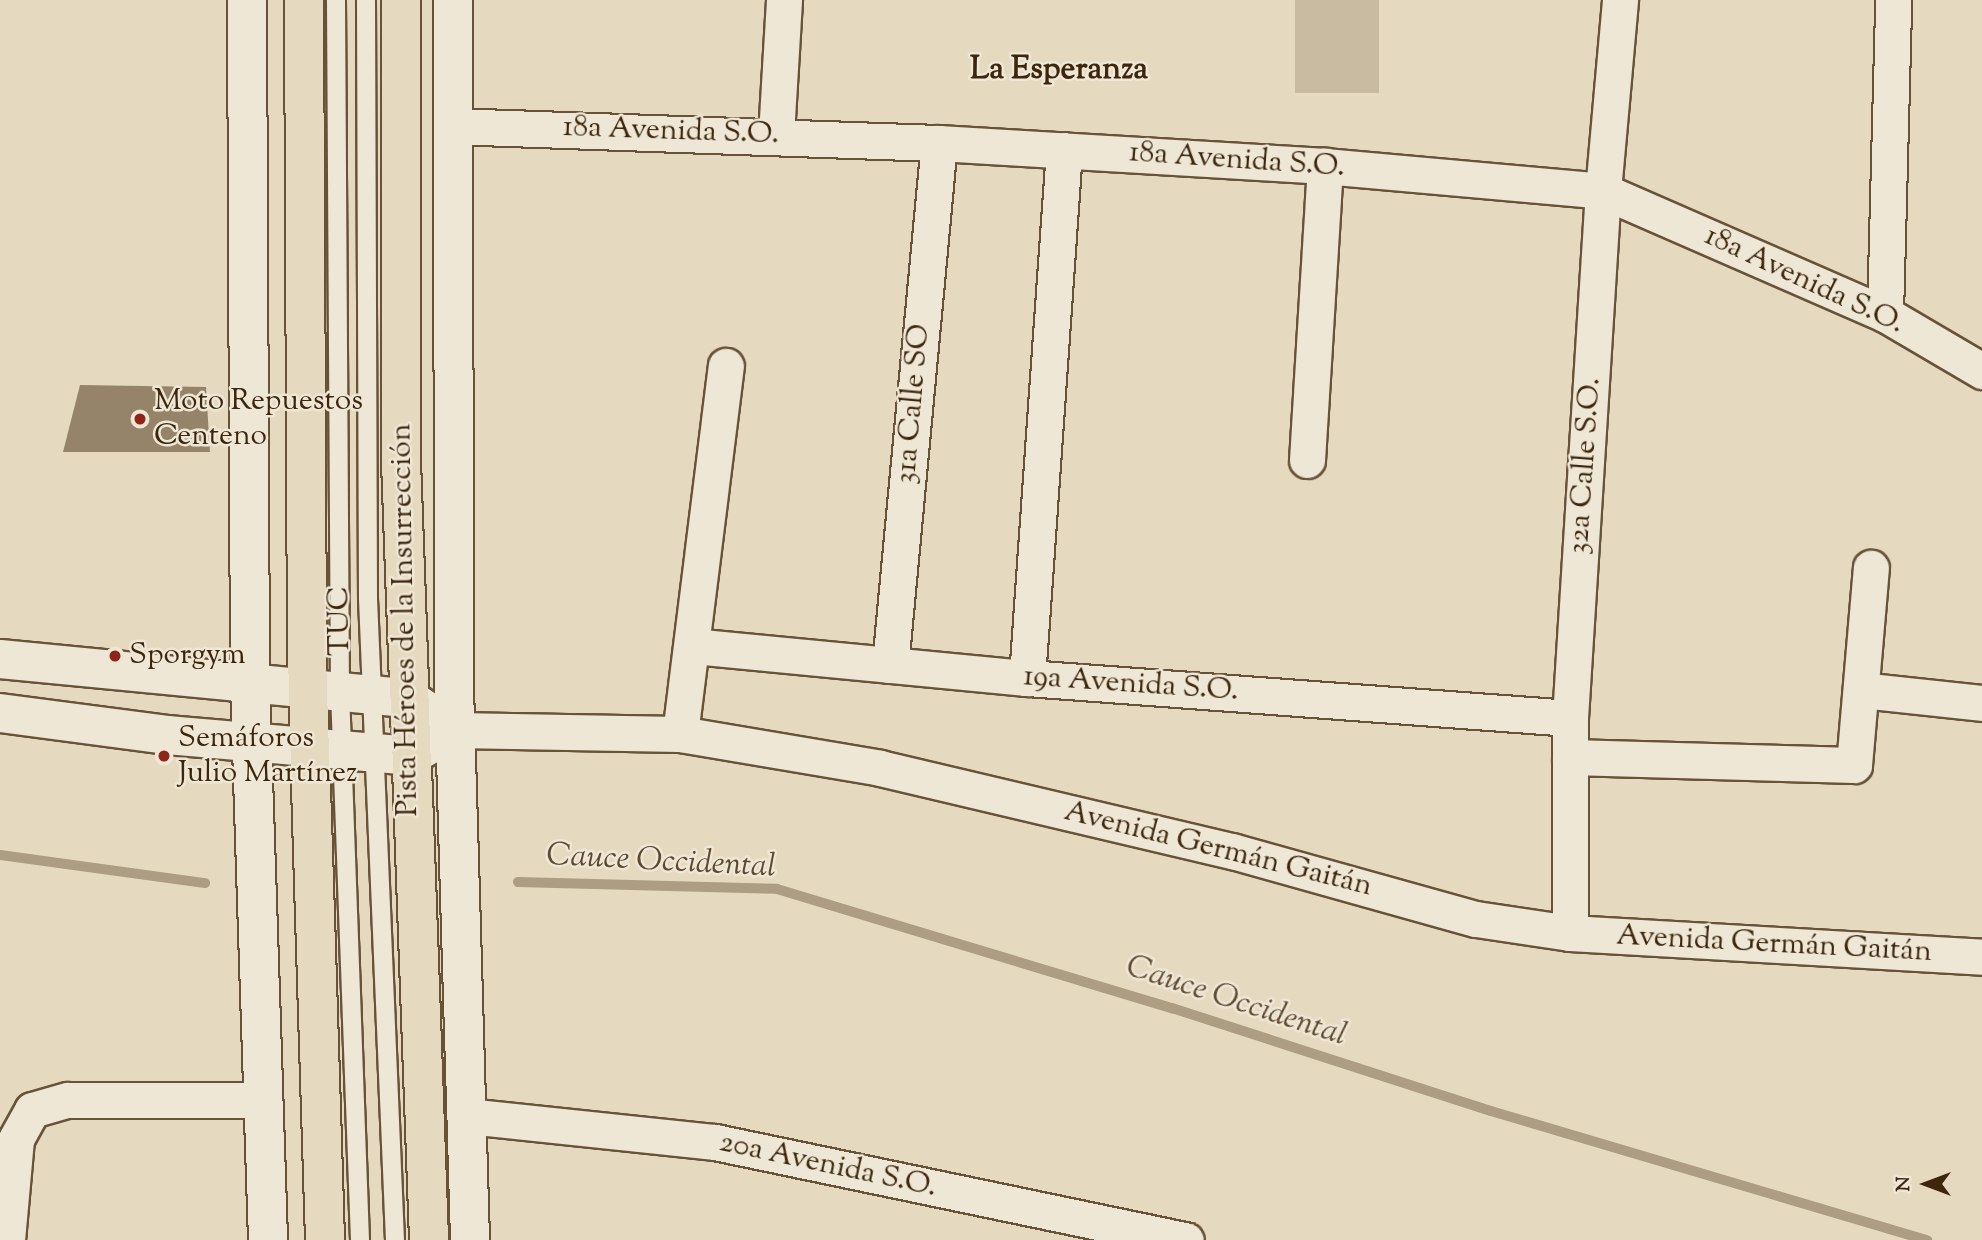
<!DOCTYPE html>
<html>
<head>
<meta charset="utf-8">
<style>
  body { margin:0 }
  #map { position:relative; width:1982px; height:1240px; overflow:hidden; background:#e5dac0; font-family:"Sorts Mill Goudy",serif }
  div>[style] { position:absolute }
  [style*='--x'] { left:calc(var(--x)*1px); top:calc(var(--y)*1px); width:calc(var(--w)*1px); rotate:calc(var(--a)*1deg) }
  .green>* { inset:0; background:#c9bba1; transform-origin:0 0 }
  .stream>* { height:10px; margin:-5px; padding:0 5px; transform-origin:5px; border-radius:5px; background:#ac9d83 }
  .building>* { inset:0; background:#95846a }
  .roads { filter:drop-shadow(2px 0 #685339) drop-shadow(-2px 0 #685339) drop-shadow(0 2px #685339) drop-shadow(0 -2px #685339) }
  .lane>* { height:18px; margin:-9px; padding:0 9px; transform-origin:9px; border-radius:9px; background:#eee7d6 }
  .street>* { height:35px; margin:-17.5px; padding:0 17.5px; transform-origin:17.5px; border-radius:17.5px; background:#eee7d6 }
  .secondary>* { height:38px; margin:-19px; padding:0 19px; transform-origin:19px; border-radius:19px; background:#eee7d6 }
  .primary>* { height:38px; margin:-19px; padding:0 19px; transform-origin:19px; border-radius:19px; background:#e5dac0 }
  .dots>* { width:19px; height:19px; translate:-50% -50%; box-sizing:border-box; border:4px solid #eee7d6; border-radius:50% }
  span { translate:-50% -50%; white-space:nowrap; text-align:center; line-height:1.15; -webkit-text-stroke:5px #eee7d6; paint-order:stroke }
  .street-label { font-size:30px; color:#3e260c }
  .poi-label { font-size:30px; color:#3e260c }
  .left { translate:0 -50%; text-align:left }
  .neighbourhood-label { font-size:32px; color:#3e260c; font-weight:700 }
  .water-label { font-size:32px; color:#5f4a30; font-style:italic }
  .north { position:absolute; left:1891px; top:1149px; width:70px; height:70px; -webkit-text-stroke:5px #eee7d6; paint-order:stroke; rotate:270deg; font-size:19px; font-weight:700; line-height:28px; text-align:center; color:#3e260c }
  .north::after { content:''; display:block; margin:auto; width:24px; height:32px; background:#3e260c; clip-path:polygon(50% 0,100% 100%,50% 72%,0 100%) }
</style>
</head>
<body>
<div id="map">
  <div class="green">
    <div style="left:1295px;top:0;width:84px;height:93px"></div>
  </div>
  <div class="stream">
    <div style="--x:0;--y:855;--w:207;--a:7.8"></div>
    <div style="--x:518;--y:882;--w:259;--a:1.5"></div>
    <div style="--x:777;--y:889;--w:413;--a:16.8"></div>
    <div style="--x:1172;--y:1008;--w:335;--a:17.9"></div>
    <div style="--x:1491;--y:1111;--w:455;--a:16.5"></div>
  </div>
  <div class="building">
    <div style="clip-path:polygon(80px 385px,206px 387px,210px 452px,63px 452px)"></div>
  </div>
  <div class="roads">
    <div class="lane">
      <div style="--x:336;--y:0;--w:692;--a:89.67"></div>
      <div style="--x:340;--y:692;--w:548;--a:87.91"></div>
      <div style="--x:366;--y:0;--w:599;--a:89.81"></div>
      <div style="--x:368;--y:599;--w:642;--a:87.59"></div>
    </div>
    <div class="street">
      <div style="--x:451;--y:126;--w:488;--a:2"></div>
      <div style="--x:939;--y:143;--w:387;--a:3.4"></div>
      <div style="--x:1325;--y:166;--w:279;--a:5.1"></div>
      <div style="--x:1603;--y:191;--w:308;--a:23.6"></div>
      <div style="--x:1885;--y:314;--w:113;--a:30.4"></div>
      <div style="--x:776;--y:135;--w:135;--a:-86.6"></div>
      <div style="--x:1885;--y:314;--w:314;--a:-88.5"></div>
      <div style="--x:1307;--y:460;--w:295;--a:-86.5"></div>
      <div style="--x:693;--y:646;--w:336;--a:5.5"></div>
      <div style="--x:1027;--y:678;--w:544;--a:4.21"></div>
      <div style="--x:890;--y:665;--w:524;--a:-84.64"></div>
      <div style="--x:1027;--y:678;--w:529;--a:-85.99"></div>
      <div style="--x:1861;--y:690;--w:122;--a:6.1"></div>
      <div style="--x:455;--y:730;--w:225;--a:1"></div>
      <div style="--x:680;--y:734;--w:203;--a:9.6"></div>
      <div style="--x:880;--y:768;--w:362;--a:13.3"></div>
      <div style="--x:1232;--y:851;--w:253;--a:15.6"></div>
      <div style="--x:1476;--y:919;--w:95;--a:8.5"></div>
      <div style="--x:1570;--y:933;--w:413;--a:3.3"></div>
      <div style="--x:680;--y:734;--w:371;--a:-82.9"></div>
      <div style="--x:1570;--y:757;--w:284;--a:1.6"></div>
      <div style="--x:1854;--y:765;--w:198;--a:-85.1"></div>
      <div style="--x:1570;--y:933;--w:215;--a:-90"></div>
      <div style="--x:1570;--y:718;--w:528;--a:-86.42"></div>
      <div style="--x:1603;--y:191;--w:192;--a:-84.9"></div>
      <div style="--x:467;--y:1116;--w:249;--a:6"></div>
      <div style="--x:715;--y:1142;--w:481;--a:11.8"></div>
      <div style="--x:7;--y:1240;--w:101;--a:-84.9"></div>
      <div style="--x:16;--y:1139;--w:33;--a:-61"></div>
      <div style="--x:32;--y:1110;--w:37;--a:-16"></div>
      <div style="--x:68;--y:1100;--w:194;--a:0"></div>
    </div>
    <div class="secondary">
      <div style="--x:247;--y:0;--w:685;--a:89.75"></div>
      <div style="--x:250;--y:685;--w:555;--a:88.14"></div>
      <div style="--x:453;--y:0;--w:688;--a:89.92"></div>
      <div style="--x:454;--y:688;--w:552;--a:88.34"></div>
      <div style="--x:0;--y:659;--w:410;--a:5.5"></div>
      <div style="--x:408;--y:698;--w:36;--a:34"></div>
      <div style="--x:0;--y:713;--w:168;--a:7.5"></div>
      <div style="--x:167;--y:735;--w:244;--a:4.9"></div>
      <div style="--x:410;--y:756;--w:34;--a:-30"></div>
    </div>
    <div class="primary">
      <div style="--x:304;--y:0;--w:657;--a:89.74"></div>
      <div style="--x:307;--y:657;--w:583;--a:88.23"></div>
      <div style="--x:401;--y:0;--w:461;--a:90"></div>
      <div style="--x:401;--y:461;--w:780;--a:87.94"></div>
    </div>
  </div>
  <div class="dots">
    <div style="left:140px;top:419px;background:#8f2418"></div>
    <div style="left:115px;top:656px;background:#8f2418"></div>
    <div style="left:164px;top:756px;background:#8f2418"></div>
  </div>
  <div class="street-label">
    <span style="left:671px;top:132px;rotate:2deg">18a Avenida S.O.</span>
    <span style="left:1237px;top:161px;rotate:4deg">18a Avenida S.O.</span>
    <span style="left:1804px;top:281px;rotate:25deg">18a Avenida S.O.</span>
    <span style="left:914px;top:404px;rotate:-85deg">31a Calle SO</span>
    <span style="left:1586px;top:466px;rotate:-86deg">32a Calle S.O.</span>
    <span style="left:406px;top:620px;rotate:-91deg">Pista Héroes de la Insurrección</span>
    <span style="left:341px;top:621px;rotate:-91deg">TUC</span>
    <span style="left:1131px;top:685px;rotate:4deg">19a Avenida S.O.</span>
    <span style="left:1218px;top:850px;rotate:14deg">Avenida Germán Gaitán</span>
    <span style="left:1774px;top:945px;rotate:3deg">Avenida Germán Gaitán</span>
    <span style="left:828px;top:1166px;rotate:12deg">20a Avenida S.O.</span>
  </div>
  <div class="poi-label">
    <span class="left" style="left:154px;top:419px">Moto Repuestos<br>Centeno</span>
    <span class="left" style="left:129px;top:656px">Sporgym</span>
    <span class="left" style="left:178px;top:756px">Semáforos<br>Julio Martínez</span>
  </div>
  <div class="neighbourhood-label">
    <span style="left:1059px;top:70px">La Esperanza</span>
  </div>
  <div class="water-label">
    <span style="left:661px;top:862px;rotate:3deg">Cauce Occidental</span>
    <span style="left:1236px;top:1002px;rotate:18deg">Cauce Occidental</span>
  </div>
  <div class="north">N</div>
</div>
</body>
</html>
